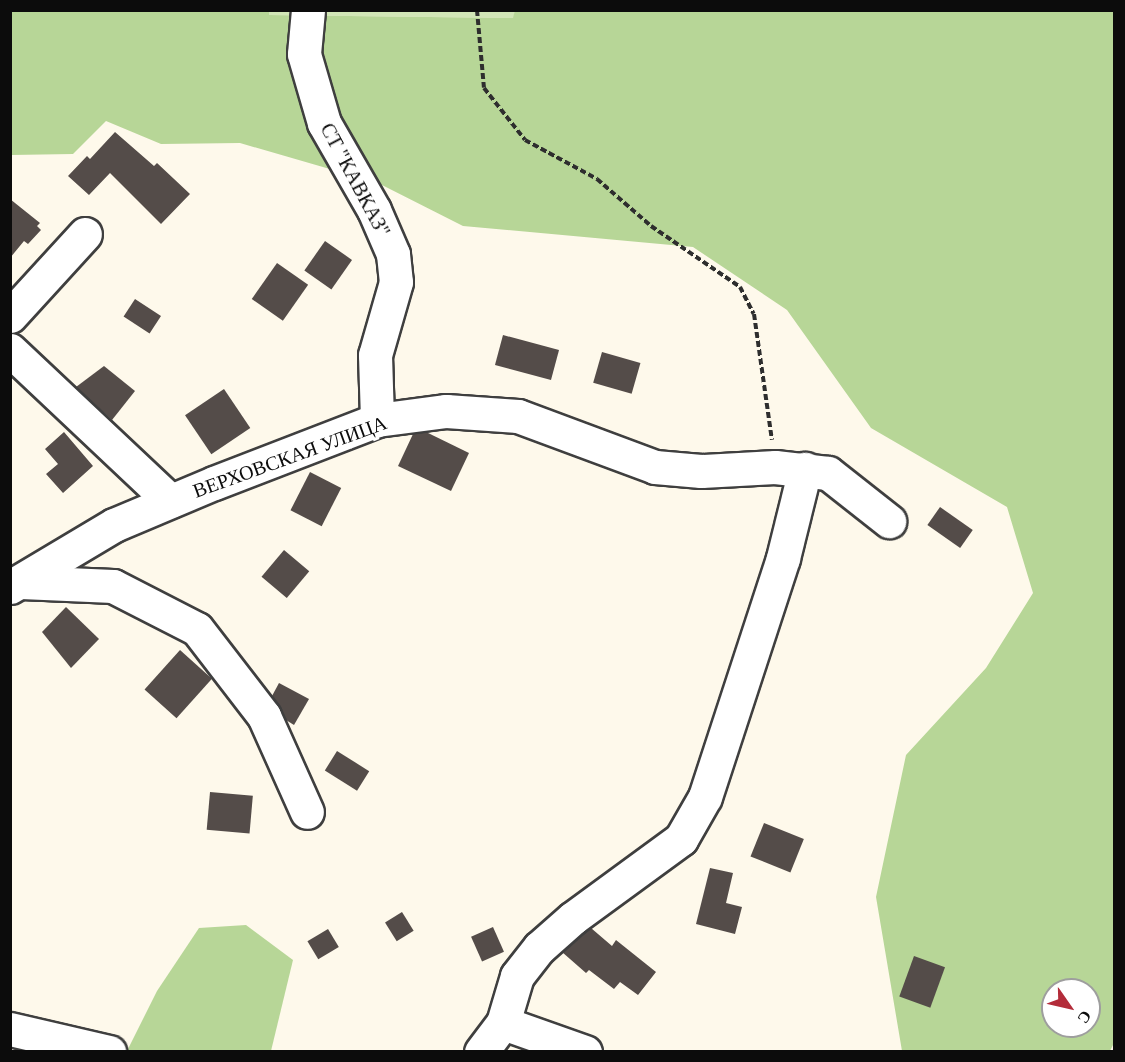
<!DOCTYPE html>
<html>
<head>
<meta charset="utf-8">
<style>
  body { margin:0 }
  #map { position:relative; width:1125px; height:1062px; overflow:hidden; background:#fef9eb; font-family:"Times New Roman",serif }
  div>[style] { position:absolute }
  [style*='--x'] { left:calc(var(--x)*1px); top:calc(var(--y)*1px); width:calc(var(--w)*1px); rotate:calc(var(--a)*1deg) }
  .green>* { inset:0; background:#d2e6b7 }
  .forest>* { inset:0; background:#b7d697 }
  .building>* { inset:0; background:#544c49; transform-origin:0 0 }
  .path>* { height:4px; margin-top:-2px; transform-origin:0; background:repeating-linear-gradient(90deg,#2e2e2e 0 6px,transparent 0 9px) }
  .roads { filter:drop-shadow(2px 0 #3f3f3f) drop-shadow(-2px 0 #3f3f3f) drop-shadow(0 2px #3f3f3f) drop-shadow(0 -2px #3f3f3f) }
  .minor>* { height:33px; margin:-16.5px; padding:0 16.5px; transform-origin:16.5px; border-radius:16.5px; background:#fff }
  span { translate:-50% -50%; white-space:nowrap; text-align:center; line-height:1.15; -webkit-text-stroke:6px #fff; paint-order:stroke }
  .street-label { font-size:20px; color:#0c0c0c }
  .frame { position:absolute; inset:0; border:12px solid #0c0c0c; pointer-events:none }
  .north { position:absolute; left:1041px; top:978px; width:60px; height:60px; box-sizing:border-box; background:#fff; border:2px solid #9e9e9e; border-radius:50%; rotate:124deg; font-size:16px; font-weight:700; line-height:24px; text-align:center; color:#0c0c0c }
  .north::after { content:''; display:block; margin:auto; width:21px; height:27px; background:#b32c3a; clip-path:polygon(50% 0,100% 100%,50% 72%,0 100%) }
</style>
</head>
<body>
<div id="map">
  <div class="green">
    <div style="clip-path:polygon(269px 10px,515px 11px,514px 18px,269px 15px)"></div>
  </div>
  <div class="forest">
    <div style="clip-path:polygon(evenodd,269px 10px,269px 15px,513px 18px,515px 10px,1114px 11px,1114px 1043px,1110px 1051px,902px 1051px,876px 897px,906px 755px,986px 668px,1033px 593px,1007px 507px,871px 428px,787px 310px,693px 247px,463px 226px,378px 183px,240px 143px,161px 144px,106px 121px,73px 154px,11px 155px,10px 11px,269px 10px,1053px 990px,1089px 990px,1089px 1026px,1053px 1026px,1053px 990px)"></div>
    <div style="clip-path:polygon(246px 925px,293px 960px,271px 1051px,127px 1051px,157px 991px,199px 928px)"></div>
  </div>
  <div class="building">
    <div style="clip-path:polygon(115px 132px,154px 166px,157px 163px,190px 194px,161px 224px,110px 173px,89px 195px,68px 176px,87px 156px,90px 159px)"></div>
    <div style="clip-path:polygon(10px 199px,40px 223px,37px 226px,41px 230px,28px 244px,24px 241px,10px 258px)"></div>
    <div style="left:325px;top:241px;width:33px;height:36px;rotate:35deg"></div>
    <div style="left:277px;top:263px;width:38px;height:44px;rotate:35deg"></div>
    <div style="left:135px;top:299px;width:31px;height:21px;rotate:33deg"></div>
    <div style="left:503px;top:335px;width:58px;height:31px;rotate:15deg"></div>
    <div style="left:602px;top:352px;width:40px;height:32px;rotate:16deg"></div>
    <div style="clip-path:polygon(104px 366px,135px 391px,112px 420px,76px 387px)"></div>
    <div style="left:224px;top:389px;width:47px;height:47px;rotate:56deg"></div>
    <div style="clip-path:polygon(64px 432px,93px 466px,63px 493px,46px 474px,58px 464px,45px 449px)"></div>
    <div style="clip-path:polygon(426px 432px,469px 453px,451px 491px,398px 466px,413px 434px)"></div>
    <div style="left:310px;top:472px;width:35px;height:43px;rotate:27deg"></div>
    <div style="left:940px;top:507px;width:40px;height:22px;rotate:35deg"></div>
    <div style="left:284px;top:550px;width:33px;height:35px;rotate:40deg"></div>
    <div style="clip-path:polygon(66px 607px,99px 639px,71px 668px,42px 632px)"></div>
    <div style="left:180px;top:650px;width:43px;height:53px;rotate:42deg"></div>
    <div style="clip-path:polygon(279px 683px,309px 699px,294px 725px,286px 720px,272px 696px)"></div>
    <div style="left:337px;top:751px;width:38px;height:23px;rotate:32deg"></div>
    <div style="left:210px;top:792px;width:43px;height:38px;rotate:5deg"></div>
    <div style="left:764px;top:823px;width:43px;height:36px;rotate:22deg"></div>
    <div style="clip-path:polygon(710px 868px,733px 873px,726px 903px,742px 907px,735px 934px,696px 924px)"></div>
    <div style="left:402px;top:912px;width:22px;height:20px;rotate:58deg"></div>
    <div style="left:493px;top:927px;width:27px;height:24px;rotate:66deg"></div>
    <div style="clip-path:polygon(591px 928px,612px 946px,616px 940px,656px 972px,638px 995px,620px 982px,614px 989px,589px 970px,586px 973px,562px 952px)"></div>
    <div style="left:328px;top:929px;width:21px;height:24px;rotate:59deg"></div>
    <div style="left:914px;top:956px;width:33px;height:43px;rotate:20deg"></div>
  </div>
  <div class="path">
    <div style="--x:477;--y:10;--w:78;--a:84.9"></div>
    <div style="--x:484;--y:88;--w:66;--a:51.7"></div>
    <div style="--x:525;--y:140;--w:82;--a:28.4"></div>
    <div style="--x:597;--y:179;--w:72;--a:41"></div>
    <div style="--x:651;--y:226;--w:108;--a:34.4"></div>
    <div style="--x:740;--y:287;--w:30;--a:63"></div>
    <div style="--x:754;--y:314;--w:127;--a:81.9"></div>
  </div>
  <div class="roads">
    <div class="minor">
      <div style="--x:308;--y:10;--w:44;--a:95.2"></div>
      <div style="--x:304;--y:54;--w:72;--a:73.8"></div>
      <div style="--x:324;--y:123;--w:100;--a:60.1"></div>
      <div style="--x:374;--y:210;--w:48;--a:66.6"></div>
      <div style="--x:393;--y:254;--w:28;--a:84"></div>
      <div style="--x:396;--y:282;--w:76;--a:106"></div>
      <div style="--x:375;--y:355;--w:65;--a:88.2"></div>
      <div style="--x:10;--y:316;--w:111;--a:-47.6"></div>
      <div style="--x:10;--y:350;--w:220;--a:43.3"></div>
      <div style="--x:21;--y:582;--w:92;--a:2.5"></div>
      <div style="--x:113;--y:586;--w:94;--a:27.1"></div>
      <div style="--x:197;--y:629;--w:110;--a:52.4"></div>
      <div style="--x:264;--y:716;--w:105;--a:65.9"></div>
      <div style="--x:10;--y:587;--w:121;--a:-30.8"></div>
      <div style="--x:114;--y:525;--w:108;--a:-22.8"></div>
      <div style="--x:214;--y:483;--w:175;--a:-21.1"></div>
      <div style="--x:377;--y:420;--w:70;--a:-7.4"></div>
      <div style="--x:446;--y:411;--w:72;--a:4"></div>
      <div style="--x:518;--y:416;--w:146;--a:20.4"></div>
      <div style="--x:655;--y:467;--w:46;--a:5"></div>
      <div style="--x:701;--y:471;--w:74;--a:-3.1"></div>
      <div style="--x:775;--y:467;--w:53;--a:6.5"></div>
      <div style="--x:828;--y:473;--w:78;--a:38.2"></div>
      <div style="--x:503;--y:1023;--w:87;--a:19.5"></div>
      <div style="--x:10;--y:1029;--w:102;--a:13.1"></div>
      <div style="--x:481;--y:1052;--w:36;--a:-53"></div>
      <div style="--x:503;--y:1023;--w:49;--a:-73.4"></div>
      <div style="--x:517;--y:976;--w:36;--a:-52"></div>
      <div style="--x:539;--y:948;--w:45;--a:-41.4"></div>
      <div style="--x:573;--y:918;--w:134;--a:-36.2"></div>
      <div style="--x:681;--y:839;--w:48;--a:-60.3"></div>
      <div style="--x:705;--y:797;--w:251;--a:-71.9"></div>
      <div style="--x:783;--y:558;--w:92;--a:-76.1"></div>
    </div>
  </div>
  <div class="street-label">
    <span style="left:355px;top:180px;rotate:62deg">СТ "КАВКАЗ"</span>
    <span style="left:290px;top:457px;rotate:-20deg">ВЕРХОВСКАЯ УЛИЦА</span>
  </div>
  <div class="frame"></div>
  <div class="north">С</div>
</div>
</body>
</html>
